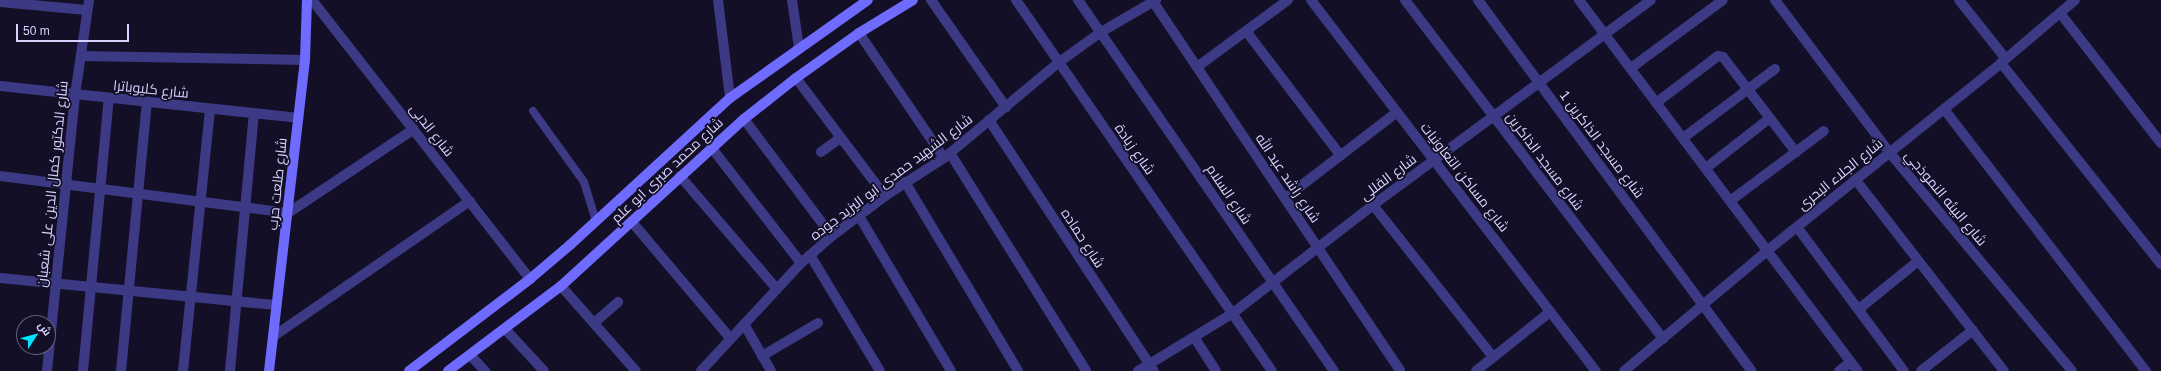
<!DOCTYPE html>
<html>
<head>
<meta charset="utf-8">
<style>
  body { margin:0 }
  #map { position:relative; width:2161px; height:371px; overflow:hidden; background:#130f26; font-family:Helvetica,Cairo,sans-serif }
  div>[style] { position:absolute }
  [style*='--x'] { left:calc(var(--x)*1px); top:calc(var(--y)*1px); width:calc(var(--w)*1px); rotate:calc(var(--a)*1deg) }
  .lane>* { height:8px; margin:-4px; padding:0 4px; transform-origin:4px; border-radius:4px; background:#3d3a85 }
  .street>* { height:10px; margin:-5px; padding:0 5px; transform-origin:5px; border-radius:5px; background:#3d3a85 }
  .secondary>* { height:10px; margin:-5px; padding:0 5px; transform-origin:5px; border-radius:5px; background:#6f6bff }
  span { translate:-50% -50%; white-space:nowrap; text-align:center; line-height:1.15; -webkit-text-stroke:3.5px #130f26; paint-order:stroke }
  .street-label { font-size:14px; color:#d9d4ff }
  .north { position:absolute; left:16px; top:315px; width:40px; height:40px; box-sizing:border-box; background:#130f26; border:1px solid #625e7d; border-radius:50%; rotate:54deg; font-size:11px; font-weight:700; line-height:16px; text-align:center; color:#d9d4ff }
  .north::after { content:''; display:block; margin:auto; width:14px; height:18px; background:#00e5ff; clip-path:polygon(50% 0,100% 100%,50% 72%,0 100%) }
  .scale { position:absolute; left:16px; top:24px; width:113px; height:18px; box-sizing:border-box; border:2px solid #d9d4ff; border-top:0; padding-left:5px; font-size:12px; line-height:14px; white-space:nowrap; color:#d9d4ff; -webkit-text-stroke:3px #130f26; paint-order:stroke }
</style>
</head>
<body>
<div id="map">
  <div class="lane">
    <div style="--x:533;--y:111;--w:87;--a:54.3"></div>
    <div style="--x:584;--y:182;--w:41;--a:72.9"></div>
  </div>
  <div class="street">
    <div style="--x:312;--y:0;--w:354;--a:52"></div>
    <div style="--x:718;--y:0;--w:99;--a:83"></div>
    <div style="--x:792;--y:0;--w:49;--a:81.7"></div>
    <div style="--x:931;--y:0;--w:131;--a:55"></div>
    <div style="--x:1016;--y:0;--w:451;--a:55.4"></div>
    <div style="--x:1078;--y:0;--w:451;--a:55.4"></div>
    <div style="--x:1152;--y:0;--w:446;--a:56.2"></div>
    <div style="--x:1311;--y:0;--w:468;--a:52.5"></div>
    <div style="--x:1405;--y:0;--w:426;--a:52.7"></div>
    <div style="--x:1478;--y:0;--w:461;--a:53.6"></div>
    <div style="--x:1579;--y:0;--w:464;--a:53.1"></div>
    <div style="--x:1775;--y:0;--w:190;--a:53.1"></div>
    <div style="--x:1889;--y:152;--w:285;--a:50.1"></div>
    <div style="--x:1959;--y:0;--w:75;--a:51.5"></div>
    <div style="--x:0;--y:2;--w:87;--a:5.3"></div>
    <div style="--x:2060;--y:13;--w:165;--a:52.2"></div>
    <div style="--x:1246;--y:31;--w:156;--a:52.8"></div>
    <div style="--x:859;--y:33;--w:151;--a:55.8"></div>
    <div style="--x:81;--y:56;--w:224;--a:1"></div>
    <div style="--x:2001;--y:63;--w:257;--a:51.5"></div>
    <div style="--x:1197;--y:67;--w:113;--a:-36.4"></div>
    <div style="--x:1631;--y:68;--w:114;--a:-36.5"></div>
    <div style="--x:796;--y:78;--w:148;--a:53"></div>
    <div style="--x:0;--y:86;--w:300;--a:6.1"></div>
    <div style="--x:1656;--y:103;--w:78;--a:-37.2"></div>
    <div style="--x:1718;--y:56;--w:5;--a:11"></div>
    <div style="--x:1723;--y:57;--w:120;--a:52.5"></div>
    <div style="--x:1944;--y:109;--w:331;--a:52.4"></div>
    <div style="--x:744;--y:119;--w:146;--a:53.1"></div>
    <div style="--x:989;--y:120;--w:300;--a:56.7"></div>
    <div style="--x:1683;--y:138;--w:115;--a:-36.9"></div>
    <div style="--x:711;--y:147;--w:147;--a:52.2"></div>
    <div style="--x:821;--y:152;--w:24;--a:-36"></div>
    <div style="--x:950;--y:153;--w:257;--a:58"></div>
    <div style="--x:1706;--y:168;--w:81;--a:-38"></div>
    <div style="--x:0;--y:176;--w:290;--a:7.3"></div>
    <div style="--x:288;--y:213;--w:151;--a:-33.7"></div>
    <div style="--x:680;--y:176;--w:149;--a:49.4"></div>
    <div style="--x:1855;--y:179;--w:243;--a:52.2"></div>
    <div style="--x:905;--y:182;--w:220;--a:59.1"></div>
    <div style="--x:1285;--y:198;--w:141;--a:-37.5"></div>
    <div style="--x:1730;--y:201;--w:117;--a:-36.7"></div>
    <div style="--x:1373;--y:205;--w:194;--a:51.7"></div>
    <div style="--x:859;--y:216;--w:180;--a:59.3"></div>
    <div style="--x:632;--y:222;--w:152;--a:49.8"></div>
    <div style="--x:1797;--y:227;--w:179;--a:53.4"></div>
    <div style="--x:810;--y:255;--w:135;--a:58.9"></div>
    <div style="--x:0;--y:278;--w:278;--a:5.6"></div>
    <div style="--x:561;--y:286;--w:113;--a:48.6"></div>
    <div style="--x:1859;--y:309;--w:76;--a:-39.1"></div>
    <div style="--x:594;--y:323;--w:32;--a:-41"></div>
    <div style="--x:744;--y:324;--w:54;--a:60.1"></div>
    <div style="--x:505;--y:329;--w:57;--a:47.1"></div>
    <div style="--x:274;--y:336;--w:238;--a:-34.6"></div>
    <div style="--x:1194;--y:337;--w:40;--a:57.1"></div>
    <div style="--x:471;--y:356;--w:21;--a:47"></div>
    <div style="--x:762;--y:356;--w:65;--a:-30.5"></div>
    <div style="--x:47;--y:371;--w:277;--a:-84.2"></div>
    <div style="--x:75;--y:95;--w:96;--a:-81.6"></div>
    <div style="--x:83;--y:371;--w:274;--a:-84.6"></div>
    <div style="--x:121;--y:371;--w:270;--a:-84.5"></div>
    <div style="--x:183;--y:371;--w:263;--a:-84.1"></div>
    <div style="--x:230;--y:371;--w:258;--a:-84.7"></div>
    <div style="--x:701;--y:371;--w:147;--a:-47.2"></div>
    <div style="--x:801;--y:263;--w:41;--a:-41.1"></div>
    <div style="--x:832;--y:236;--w:66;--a:-37"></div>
    <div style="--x:885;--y:196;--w:70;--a:-32.8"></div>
    <div style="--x:944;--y:158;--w:148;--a:-39.8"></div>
    <div style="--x:1058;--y:63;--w:53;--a:-35.8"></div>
    <div style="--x:1101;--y:32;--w:64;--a:-30.2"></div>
    <div style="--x:1138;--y:371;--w:111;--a:-31.4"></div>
    <div style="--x:1233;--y:313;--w:177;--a:-37.6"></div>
    <div style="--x:1373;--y:205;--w:345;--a:-36.4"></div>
    <div style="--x:1476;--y:371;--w:95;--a:-38.6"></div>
    <div style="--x:1624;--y:371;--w:188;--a:-40"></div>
    <div style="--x:1768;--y:250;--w:299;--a:-38.7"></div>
    <div style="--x:2001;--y:63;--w:97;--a:-40.4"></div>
    <div style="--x:1839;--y:371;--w:15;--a:-37"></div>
    <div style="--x:1921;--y:371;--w:66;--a:-38.3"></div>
  </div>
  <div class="secondary">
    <div style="--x:269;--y:371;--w:313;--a:-83.4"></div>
    <div style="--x:305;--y:60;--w:60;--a:-88.1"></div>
    <div style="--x:409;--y:371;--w:152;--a:-37.2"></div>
    <div style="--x:530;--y:279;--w:52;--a:-40.4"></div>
    <div style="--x:570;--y:245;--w:217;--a:-42.6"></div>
    <div style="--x:730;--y:98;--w:169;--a:-35.4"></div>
    <div style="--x:448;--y:371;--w:141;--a:-37"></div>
    <div style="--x:561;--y:286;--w:248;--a:-42.4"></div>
    <div style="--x:744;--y:119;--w:66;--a:-38.3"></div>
    <div style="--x:796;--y:78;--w:77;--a:-35.5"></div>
    <div style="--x:859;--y:33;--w:63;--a:-31.4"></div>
  </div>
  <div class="street-label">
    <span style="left:151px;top:89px;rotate:6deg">شارع كليوباترا</span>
    <span style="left:432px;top:130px;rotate:52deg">شارع الدبى</span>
    <span style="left:1602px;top:144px;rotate:53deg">شارع مسجد الذاكرين 1</span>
    <span style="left:1135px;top:149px;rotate:55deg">شارع زيادة</span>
    <span style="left:1545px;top:161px;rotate:53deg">شارع مسجد الذاكرين</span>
    <span style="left:667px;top:170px;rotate:-43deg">شارع محمد صبرى ابو علم</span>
    <span style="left:1840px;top:174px;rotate:-39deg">شارع الجلاء البحرى</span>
    <span style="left:891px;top:177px;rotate:-37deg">شارع الشهيد حمدى ابو اليزيد جوده</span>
    <span style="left:1388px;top:177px;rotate:-37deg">شارع القللى</span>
    <span style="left:1465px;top:177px;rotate:52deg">شارع مساكن التعاونيات</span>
    <span style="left:1288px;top:178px;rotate:56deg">شارع راشد عبد الله</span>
    <span style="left:52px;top:184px;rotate:-84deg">شارع الدكتور كمال الدين على شعبان</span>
    <span style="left:277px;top:184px;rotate:-84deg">شارع طلعت حرب</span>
    <span style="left:1229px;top:194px;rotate:56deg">شارع السلام</span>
    <span style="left:1946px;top:198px;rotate:50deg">شارع البيئه النموذجي</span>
    <span style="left:1083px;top:238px;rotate:57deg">شارع حماده</span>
  </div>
  <div class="north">ش</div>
  <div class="scale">50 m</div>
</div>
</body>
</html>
